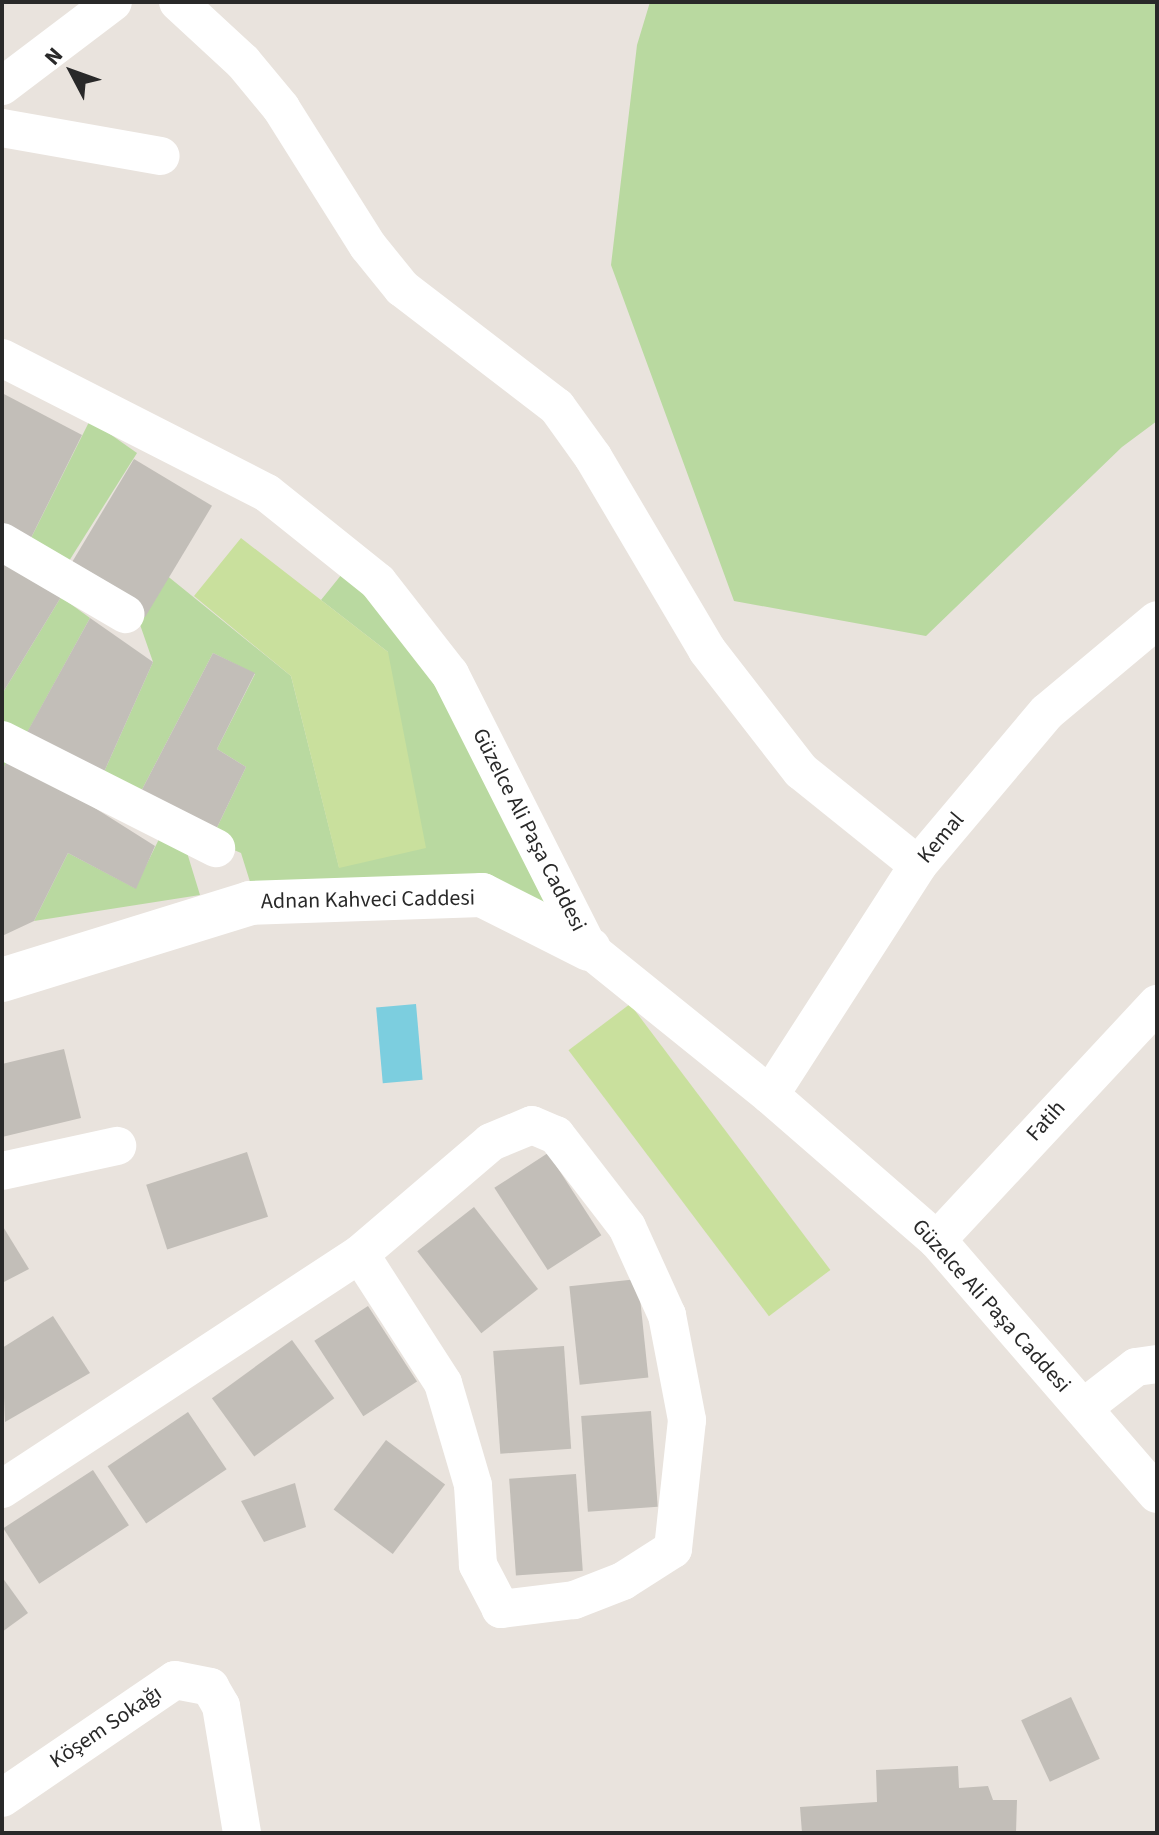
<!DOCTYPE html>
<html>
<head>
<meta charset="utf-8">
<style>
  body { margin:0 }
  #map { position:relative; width:1159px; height:1835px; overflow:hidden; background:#e9e3dd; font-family:"Source Sans 3",sans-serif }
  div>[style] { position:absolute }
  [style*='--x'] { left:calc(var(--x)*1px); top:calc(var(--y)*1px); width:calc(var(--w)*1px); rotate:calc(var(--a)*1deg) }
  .green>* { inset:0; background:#b9d9a0 }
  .pitch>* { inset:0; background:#c9e09d; transform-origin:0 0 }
  .water>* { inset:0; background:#7ccedf; transform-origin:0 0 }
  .building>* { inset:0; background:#c2beb8; transform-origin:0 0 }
  .minor>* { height:38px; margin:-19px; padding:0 19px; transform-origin:19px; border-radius:19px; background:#fff }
  .secondary>* { height:44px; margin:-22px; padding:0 22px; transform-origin:22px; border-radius:22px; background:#fff }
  span { translate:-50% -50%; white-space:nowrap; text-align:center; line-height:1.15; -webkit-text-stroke:6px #fff; paint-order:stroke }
  .street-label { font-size:22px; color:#292929 }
  .frame { position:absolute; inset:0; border:4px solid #292929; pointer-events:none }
  .north { position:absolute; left:32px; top:32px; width:80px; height:80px; -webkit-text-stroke:6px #fff; paint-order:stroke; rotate:311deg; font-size:22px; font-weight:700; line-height:32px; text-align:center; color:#292929 }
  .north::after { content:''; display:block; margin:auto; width:28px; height:36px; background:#292929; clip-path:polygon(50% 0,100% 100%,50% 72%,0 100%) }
</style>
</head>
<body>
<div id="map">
  <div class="green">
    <div style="clip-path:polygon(650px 2px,1157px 2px,1157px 421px,1122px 447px,926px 636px,734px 601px,611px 265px,637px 45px)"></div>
    <div style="clip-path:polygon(90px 420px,137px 453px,64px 569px,26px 548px)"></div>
    <div style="clip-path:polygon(346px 569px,414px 646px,555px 903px,251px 885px,241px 853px,211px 840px,246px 767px,217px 749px,255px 674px,213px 653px,134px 805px,100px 781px,153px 662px,137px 616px,165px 574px,291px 676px,339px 867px,388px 652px,321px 600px)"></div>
    <div style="clip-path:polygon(61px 597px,90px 618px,27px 733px,2px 770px,2px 694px)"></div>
    <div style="clip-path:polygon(160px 837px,185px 846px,200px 895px,34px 921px,68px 853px,135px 888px)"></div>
  </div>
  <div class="pitch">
    <div style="clip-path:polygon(241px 538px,388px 652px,426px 848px,339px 868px,291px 676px,194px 596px)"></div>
    <div style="left:630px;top:1004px;width:333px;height:77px;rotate:53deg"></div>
  </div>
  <div class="water">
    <div style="left:416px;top:1004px;width:76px;height:40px;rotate:85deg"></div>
  </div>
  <div class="building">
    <div style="clip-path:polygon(2px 393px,82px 435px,26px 548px,2px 534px)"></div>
    <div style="left:134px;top:459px;width:91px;height:130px;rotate:31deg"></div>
    <div style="clip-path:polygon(2px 562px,61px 597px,2px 694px)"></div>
    <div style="clip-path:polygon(90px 618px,153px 662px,100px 781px,25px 736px)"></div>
    <div style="clip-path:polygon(213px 653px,255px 673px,217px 749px,246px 767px,211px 840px,134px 805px)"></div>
    <div style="clip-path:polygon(11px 755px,155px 846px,136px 889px,68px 853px,34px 921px,2px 936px,2px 770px)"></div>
    <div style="clip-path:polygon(64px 1049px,81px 1118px,2px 1137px,2px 1064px)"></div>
    <div style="left:247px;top:1152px;width:68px;height:106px;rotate:72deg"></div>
    <div style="left:548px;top:1153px;width:98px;height:64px;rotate:57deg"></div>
    <div style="left:474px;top:1207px;width:104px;height:72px;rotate:52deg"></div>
    <div style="clip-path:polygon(2px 1225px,29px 1269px,2px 1283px)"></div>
    <div style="left:638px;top:1279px;width:99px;height:69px;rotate:84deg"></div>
    <div style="left:368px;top:1306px;width:90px;height:64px;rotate:57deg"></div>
    <div style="clip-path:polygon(53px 1316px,90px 1373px,5px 1422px,2px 1348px)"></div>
    <div style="left:292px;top:1340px;width:72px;height:99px;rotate:54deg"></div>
    <div style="left:564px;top:1346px;width:103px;height:71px;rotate:86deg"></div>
    <div style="left:651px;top:1411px;width:96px;height:70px;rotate:86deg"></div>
    <div style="left:188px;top:1412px;width:69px;height:97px;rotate:56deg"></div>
    <div style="left:386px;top:1440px;width:74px;height:87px;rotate:37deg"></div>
    <div style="left:93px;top:1470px;width:66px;height:107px;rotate:57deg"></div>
    <div style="left:576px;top:1474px;width:97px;height:67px;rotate:86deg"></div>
    <div style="clip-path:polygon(295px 1483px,306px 1527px,264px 1542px,241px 1501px)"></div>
    <div style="clip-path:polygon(2px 1577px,28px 1613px,2px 1632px)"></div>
    <div style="left:1071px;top:1697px;width:68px;height:55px;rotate:65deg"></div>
    <div style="clip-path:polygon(958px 1766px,959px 1788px,988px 1786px,993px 1800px,1017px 1800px,1016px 1833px,802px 1833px,800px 1807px,877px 1802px,876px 1770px)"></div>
  </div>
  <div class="minor">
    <div style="--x:178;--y:2;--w:88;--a:42.7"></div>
    <div style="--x:243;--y:62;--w:60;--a:50.4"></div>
    <div style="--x:281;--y:108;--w:163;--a:57.8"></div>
    <div style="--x:368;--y:246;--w:54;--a:51"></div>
    <div style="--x:402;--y:288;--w:195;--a:37.5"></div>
    <div style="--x:557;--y:407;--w:62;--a:54.2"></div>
    <div style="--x:593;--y:457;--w:224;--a:59.4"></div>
    <div style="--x:707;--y:650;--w:153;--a:52.2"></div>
    <div style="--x:801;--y:771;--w:150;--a:38.8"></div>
    <div style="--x:2;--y:86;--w:139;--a:-37.1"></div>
    <div style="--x:2;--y:128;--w:161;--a:10"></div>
    <div style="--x:2;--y:358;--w:297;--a:27"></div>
    <div style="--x:267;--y:493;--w:142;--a:38.7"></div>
    <div style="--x:378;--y:582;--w:117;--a:52"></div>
    <div style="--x:450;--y:674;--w:308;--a:63.2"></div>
    <div style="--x:589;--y:949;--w:233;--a:38.9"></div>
    <div style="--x:770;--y:1095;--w:221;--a:41"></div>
    <div style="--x:937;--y:1240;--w:336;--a:49.1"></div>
    <div style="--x:2;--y:542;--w:143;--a:30.3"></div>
    <div style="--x:2;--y:740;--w:240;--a:26.8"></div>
    <div style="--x:770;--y:1095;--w:274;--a:-57.2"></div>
    <div style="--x:918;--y:865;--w:200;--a:-49.9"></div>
    <div style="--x:1047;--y:712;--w:143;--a:-39.9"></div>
    <div style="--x:2;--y:1171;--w:118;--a:-12.3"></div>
    <div style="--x:937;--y:1240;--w:323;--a:-47"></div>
    <div style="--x:1083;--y:1408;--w:67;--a:-37.7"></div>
    <div style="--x:1136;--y:1367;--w:21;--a:-8"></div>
    <div style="--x:2;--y:1489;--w:428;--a:-33.3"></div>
    <div style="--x:360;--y:1254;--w:172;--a:-40.5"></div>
    <div style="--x:491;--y:1142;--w:44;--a:-22.5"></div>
    <div style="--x:532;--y:1125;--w:26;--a:23"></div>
    <div style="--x:556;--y:1135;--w:116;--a:52.3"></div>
    <div style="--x:627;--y:1227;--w:97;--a:65.6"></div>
    <div style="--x:667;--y:1315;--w:107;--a:79.2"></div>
    <div style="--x:687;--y:1420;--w:130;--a:96.2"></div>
    <div style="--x:673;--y:1549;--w:59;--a:147.4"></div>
    <div style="--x:623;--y:1581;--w:53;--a:158.8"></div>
    <div style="--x:574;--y:1600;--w:74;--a:173"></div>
    <div style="--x:501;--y:1609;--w:50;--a:-117.6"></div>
    <div style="--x:478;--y:1565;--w:80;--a:-93.6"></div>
    <div style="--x:473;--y:1485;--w:106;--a:-106.4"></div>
    <div style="--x:443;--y:1383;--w:153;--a:-122.8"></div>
    <div style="--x:2;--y:1798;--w:209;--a:-34.3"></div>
    <div style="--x:175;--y:1680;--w:36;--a:11"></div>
    <div style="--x:210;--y:1687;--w:22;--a:60"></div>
    <div style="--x:221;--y:1706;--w:129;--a:80.6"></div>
  </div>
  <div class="secondary">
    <div style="--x:2;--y:980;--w:260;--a:-17.2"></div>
    <div style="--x:250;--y:903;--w:232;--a:-2"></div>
    <div style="--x:482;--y:895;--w:120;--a:26.8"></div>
  </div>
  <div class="street-label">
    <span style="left:529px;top:830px;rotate:63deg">Güzelce Ali Paşa Caddesi</span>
    <span style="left:941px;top:838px;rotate:-50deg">Kemal</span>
    <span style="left:368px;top:900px;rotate:-1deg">Adnan Kahveci Caddesi</span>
    <span style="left:1046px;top:1121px;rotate:-48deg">Fatih</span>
    <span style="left:991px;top:1306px;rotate:48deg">Güzelce Ali Paşa Caddesi</span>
    <span style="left:106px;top:1727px;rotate:-34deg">Köşem Sokağı</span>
  </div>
  <div class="frame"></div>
  <div class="north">N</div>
</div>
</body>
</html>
